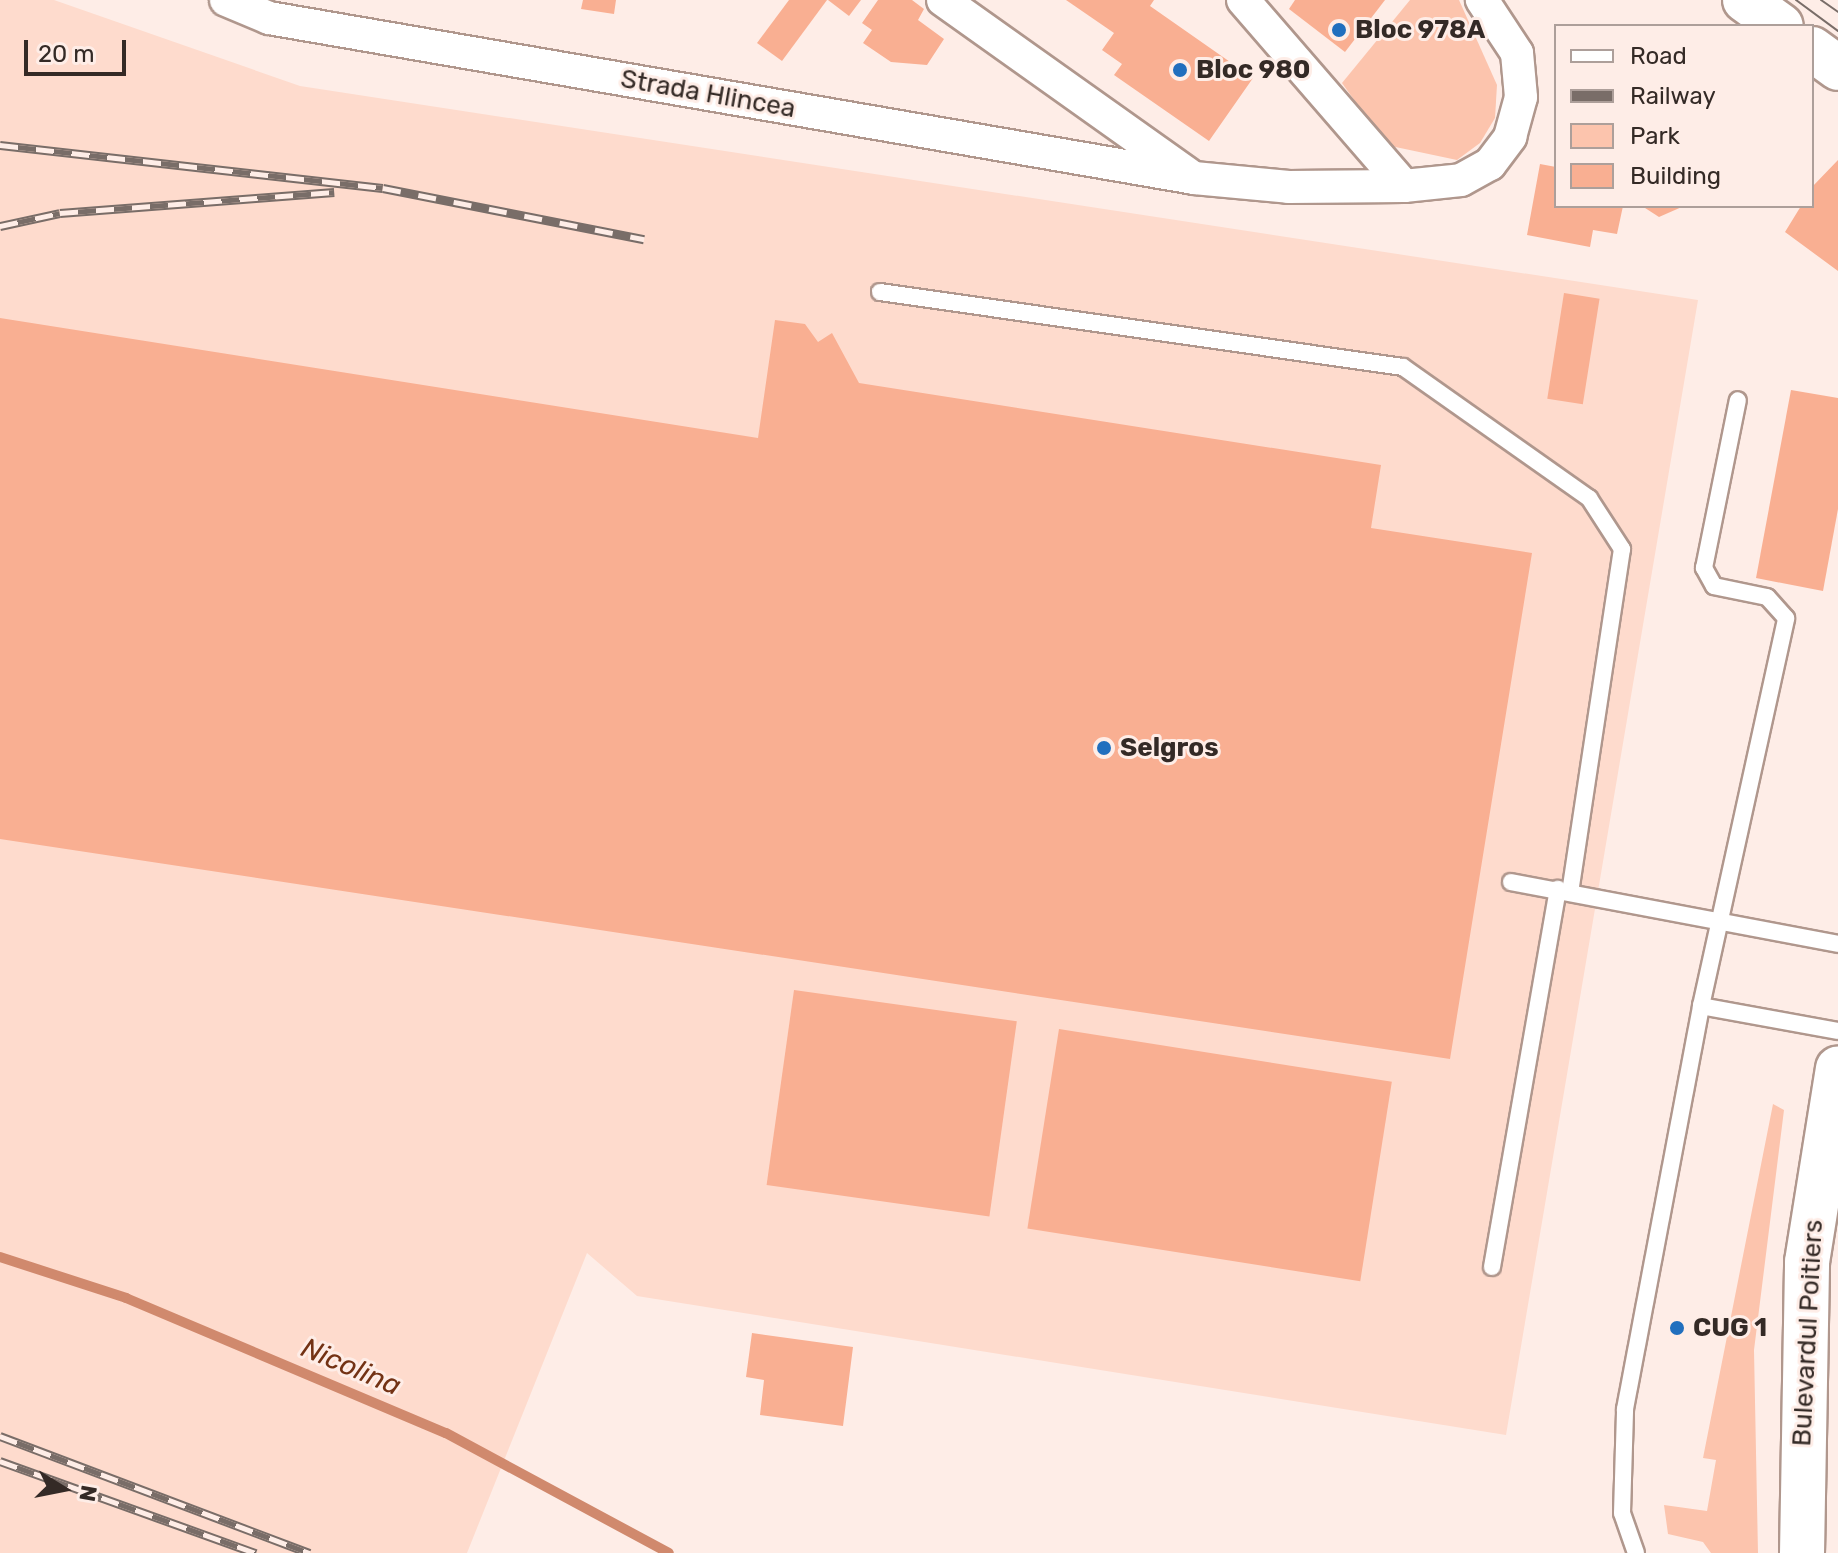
<!DOCTYPE html>
<html>
<head>
<meta charset="utf-8">
<style>
  body { margin:0 }
  #map { position:relative; width:1838px; height:1553px; overflow:hidden; background:#feede7; font-family:Rubik,sans-serif }
  div>[style] { position:absolute }
  [style*='--x'] { left:calc(var(--x)*1px); top:calc(var(--y)*1px); width:calc(var(--w)*1px); rotate:calc(var(--a)*1deg) }
  .built>* { inset:0; background:#fedbcd }
  .green>* { inset:0; background:#fcc4ad }
  .stream>* { height:10px; margin:-5px; padding:0 5px; transform-origin:5px; border-radius:5px; background:#d0896d }
  .building>* { inset:0; background:#f9af92; transform-origin:0 0 }
  .roads { filter:drop-shadow(2px 0 #b0978d) drop-shadow(-2px 0 #b0978d) drop-shadow(0 2px #b0978d) drop-shadow(0 -2px #b0978d) }
  .lane>* { height:16px; margin:-8px; padding:0 8px; transform-origin:8px; border-radius:8px; background:#fff }
  .street>* { height:32px; margin:-16px; padding:0 16px; transform-origin:16px; border-radius:16px; background:#fff }
  .secondary>* { height:44px; margin:-22px; padding:0 22px; transform-origin:22px; border-radius:22px; background:#fff }
  .tram>* { height:2px; margin:-1px; padding:0 1px; transform-origin:1px; border-radius:1px; background:#796d68 }
  .rail>* { height:9px; margin-top:-4.5px; transform-origin:0; background:repeating-linear-gradient(90deg,#feede7 0 18px,#796d68 0 36px); box-sizing:border-box; border-block:2px solid #796d68 }
  .dots>* { width:22px; height:22px; translate:-50% -50%; box-sizing:border-box; border:4px solid #feede7; border-radius:50% }
  span { translate:-50% -50%; white-space:nowrap; text-align:center; line-height:1.15; -webkit-text-stroke:6px #feede7; paint-order:stroke }
  .poi-label { font-size:26px; color:#342a26; font-weight:700 }
  .left { translate:0 -50%; text-align:left }
  .street-label { font-size:26px; color:#342a26 }
  .water-label { font-size:28px; color:#733214; font-style:italic }
  .legend { position:absolute; left:1554px; top:24px; width:260px; height:184px; box-sizing:border-box; background:#feede7; border:2px solid #ad9f9a; margin:0; padding:10px 14px; list-style:none; font-size:24px; color:#342a26 }
  .legend li { display:flex; align-items:center; gap:16px; height:40px }
  .legend b { width:40px; border:2px solid #ad9f9a }
  .north { position:absolute; left:24px; top:1449px; width:80px; height:80px; -webkit-text-stroke:6px #feede7; paint-order:stroke; rotate:100deg; font-size:22px; font-weight:700; line-height:32px; text-align:center; color:#342a26 }
  .north::after { content:''; display:block; margin:auto; width:28px; height:36px; background:#342a26; clip-path:polygon(50% 0,100% 100%,50% 72%,0 100%) }
  .scale { position:absolute; left:24px; top:40px; width:102px; height:36px; box-sizing:border-box; border:4px solid #342a26; border-top:0; padding-left:10px; font-size:24px; line-height:28px; white-space:nowrap; color:#342a26; -webkit-text-stroke:6px #feede7; paint-order:stroke }
</style>
</head>
<body>
<div id="map">
  <div class="built">
    <div style="clip-path:polygon(0 0,54px 0,300px 86px,1698px 300px,1506px 1435px,637px 1296px,587px 1253px,467px 1553px,0 1553px)"></div>
  </div>
  <div class="green">
    <div style="clip-path:polygon(1410px 0,1459px 0,1497px 85px,1495px 118px,1480px 143px,1457px 160px,1386px 145px,1342px 83px)"></div>
    <div style="clip-path:polygon(1773px 1104px,1784px 1110px,1754px 1350px,1758px 1553px,1711px 1553px,1703px 1542px,1668px 1534px,1664px 1505px,1707px 1511px,1716px 1460px,1703px 1458px)"></div>
  </div>
  <div class="stream">
    <div style="--x:0;--y:1257;--w:133;--a:18"></div>
    <div style="--x:126;--y:1298;--w:347;--a:22.9"></div>
    <div style="--x:446;--y:1433;--w:253;--a:28.3"></div>
  </div>
  <div class="building">
    <div style="clip-path:polygon(583px 0,616px 0,614px 14px,581px 9px)"></div>
    <div style="clip-path:polygon(789px 0,827px 0,782px 61px,757px 43px)"></div>
    <div style="clip-path:polygon(828px 0,861px 0,849px 16px)"></div>
    <div style="clip-path:polygon(878px 0,912px 0,924px 9px,918px 20px,944px 39px,927px 65px,891px 62px,863px 43px,872px 30px,862px 23px)"></div>
    <div style="clip-path:polygon(1066px 0,1154px 0,1150px 6px,1253px 78px,1209px 141px,1114px 75px,1122px 64px,1102px 50px,1114px 33px)"></div>
    <div style="clip-path:polygon(1295px 0,1385px 0,1345px 52px,1289px 9px)"></div>
    <div style="clip-path:polygon(1838px 160px,1838px 271px,1785px 232px,1801px 206px,1812px 206px,1812px 187px)"></div>
    <div style="clip-path:polygon(1540px 164px,1556px 167px,1556px 206px,1623px 206px,1617px 234px,1593px 230px,1590px 247px,1527px 235px)"></div>
    <div style="clip-path:polygon(1642px 206px,1684px 206px,1659px 217px)"></div>
    <div style="left:1564px;top:293px;width:36px;height:107px;rotate:9deg"></div>
    <div style="clip-path:polygon(0 318px,758px 438px,775px 320px,805px 324px,818px 342px,832px 333px,859px 383px,1381px 465px,1371px 528px,1532px 553px,1450px 1059px,0 839px)"></div>
    <div style="clip-path:polygon(1791px 390px,1838px 398px,1838px 509px,1823px 591px,1756px 578px)"></div>
    <div style="left:794px;top:990px;width:225px;height:197px;rotate:8deg"></div>
    <div style="left:1059px;top:1029px;width:337px;height:202px;rotate:9deg"></div>
    <div style="clip-path:polygon(752px 1333px,853px 1347px,843px 1426px,760px 1415px,764px 1380px,746px 1377px)"></div>
  </div>
  <div class="roads">
    <div class="lane">
      <div style="--x:880;--y:292;--w:528;--a:8.16"></div>
      <div style="--x:1403;--y:367;--w:228;--a:35.2"></div>
      <div style="--x:1589;--y:498;--w:61;--a:57.1"></div>
      <div style="--x:1622;--y:549;--w:346;--a:98.6"></div>
      <div style="--x:1511;--y:882;--w:333;--a:10.7"></div>
      <div style="--x:1701;--y:1006;--w:397;--a:-77.6"></div>
      <div style="--x:1786;--y:618;--w:28;--a:-132"></div>
      <div style="--x:1767;--y:597;--w:54;--a:-168.3"></div>
      <div style="--x:1714;--y:586;--w:21;--a:-119"></div>
      <div style="--x:1704;--y:568;--w:171;--a:-78.6"></div>
      <div style="--x:1492;--y:1267;--w:384;--a:-80.1"></div>
      <div style="--x:1636;--y:1553;--w:42;--a:-109.3"></div>
      <div style="--x:1622;--y:1513;--w:104;--a:-88.3"></div>
      <div style="--x:1625;--y:1409;--w:410;--a:-79.3"></div>
      <div style="--x:1701;--y:1006;--w:139;--a:10.3"></div>
    </div>
    <div class="street">
      <div style="--x:226;--y:0;--w:47;--a:22.7"></div>
      <div style="--x:269;--y:18;--w:939;--a:9.81"></div>
      <div style="--x:1194;--y:178;--w:95;--a:5.4"></div>
      <div style="--x:1289;--y:187;--w:115;--a:-0.5"></div>
      <div style="--x:1404;--y:186;--w:57;--a:-6"></div>
      <div style="--x:1461;--y:180;--w:33;--a:-29"></div>
      <div style="--x:1490;--y:164;--w:34;--a:-53"></div>
      <div style="--x:1510;--y:137;--w:41;--a:-74.6"></div>
      <div style="--x:1521;--y:97;--w:44;--a:-95.2"></div>
      <div style="--x:1517;--y:53;--w:64;--a:-123.4"></div>
      <div style="--x:943;--y:0;--w:301;--a:35.4"></div>
      <div style="--x:1243;--y:0;--w:246;--a:49.1"></div>
    </div>
    <div class="secondary">
      <div style="--x:1745;--y:0;--w:44;--a:35.8"></div>
      <div style="--x:1812;--y:49;--w:32;--a:36"></div>
      <div style="--x:1802;--y:1553;--w:291;--a:-89"></div>
      <div style="--x:1807;--y:1262;--w:196;--a:-80.9"></div>
    </div>
  </div>
  <div class="tram">
    <div style="--x:1796;--y:0;--w:52;--a:36.4"></div>
    <div style="--x:1821;--y:0;--w:21;--a:35"></div>
  </div>
  <div class="rail">
    <div style="--x:0;--y:145;--w:385;--a:6.4"></div>
    <div style="--x:383;--y:188;--w:266;--a:11.1"></div>
    <div style="--x:0;--y:226;--w:61;--a:-12.2"></div>
    <div style="--x:60;--y:213;--w:275;--a:-4.4"></div>
    <div style="--x:0;--y:1436;--w:331;--a:20.7"></div>
    <div style="--x:0;--y:1461;--w:272;--a:19.8"></div>
  </div>
  <div class="dots">
    <div style="left:1339px;top:30px;background:#216fbe"></div>
    <div style="left:1180px;top:70px;background:#216fbe"></div>
    <div style="left:1104px;top:748px;background:#216fbe"></div>
    <div style="left:1677px;top:1328px;background:#216fbe"></div>
  </div>
  <div class="poi-label">
    <span class="left" style="left:1355px;top:30px">Bloc 978A</span>
    <span class="left" style="left:1196px;top:70px">Bloc 980</span>
    <span class="left" style="left:1120px;top:748px">Selgros</span>
    <span class="left" style="left:1693px;top:1328px">CUG 1</span>
  </div>
  <div class="street-label">
    <span style="left:708px;top:94px;rotate:10deg">Strada Hlincea</span>
    <span style="left:1808px;top:1333px;rotate:-87deg">Bulevardul Poitiers</span>
  </div>
  <div class="water-label">
    <span style="left:351px;top:1367px;rotate:23deg">Nicolina</span>
  </div>
  <ul class="legend">
  <li><b style="height:10px;background:#fff"></b>Road</li>
  <li><b style="height:10px;background:#796d68"></b>Railway</li>
  <li><b style="height:22px;background:#fcc4ad"></b>Park</li>
  <li><b style="height:22px;background:#f9af92"></b>Building</li>
  </ul>
  <div class="north">N</div>
  <div class="scale">20 m</div>
</div>
</body>
</html>
